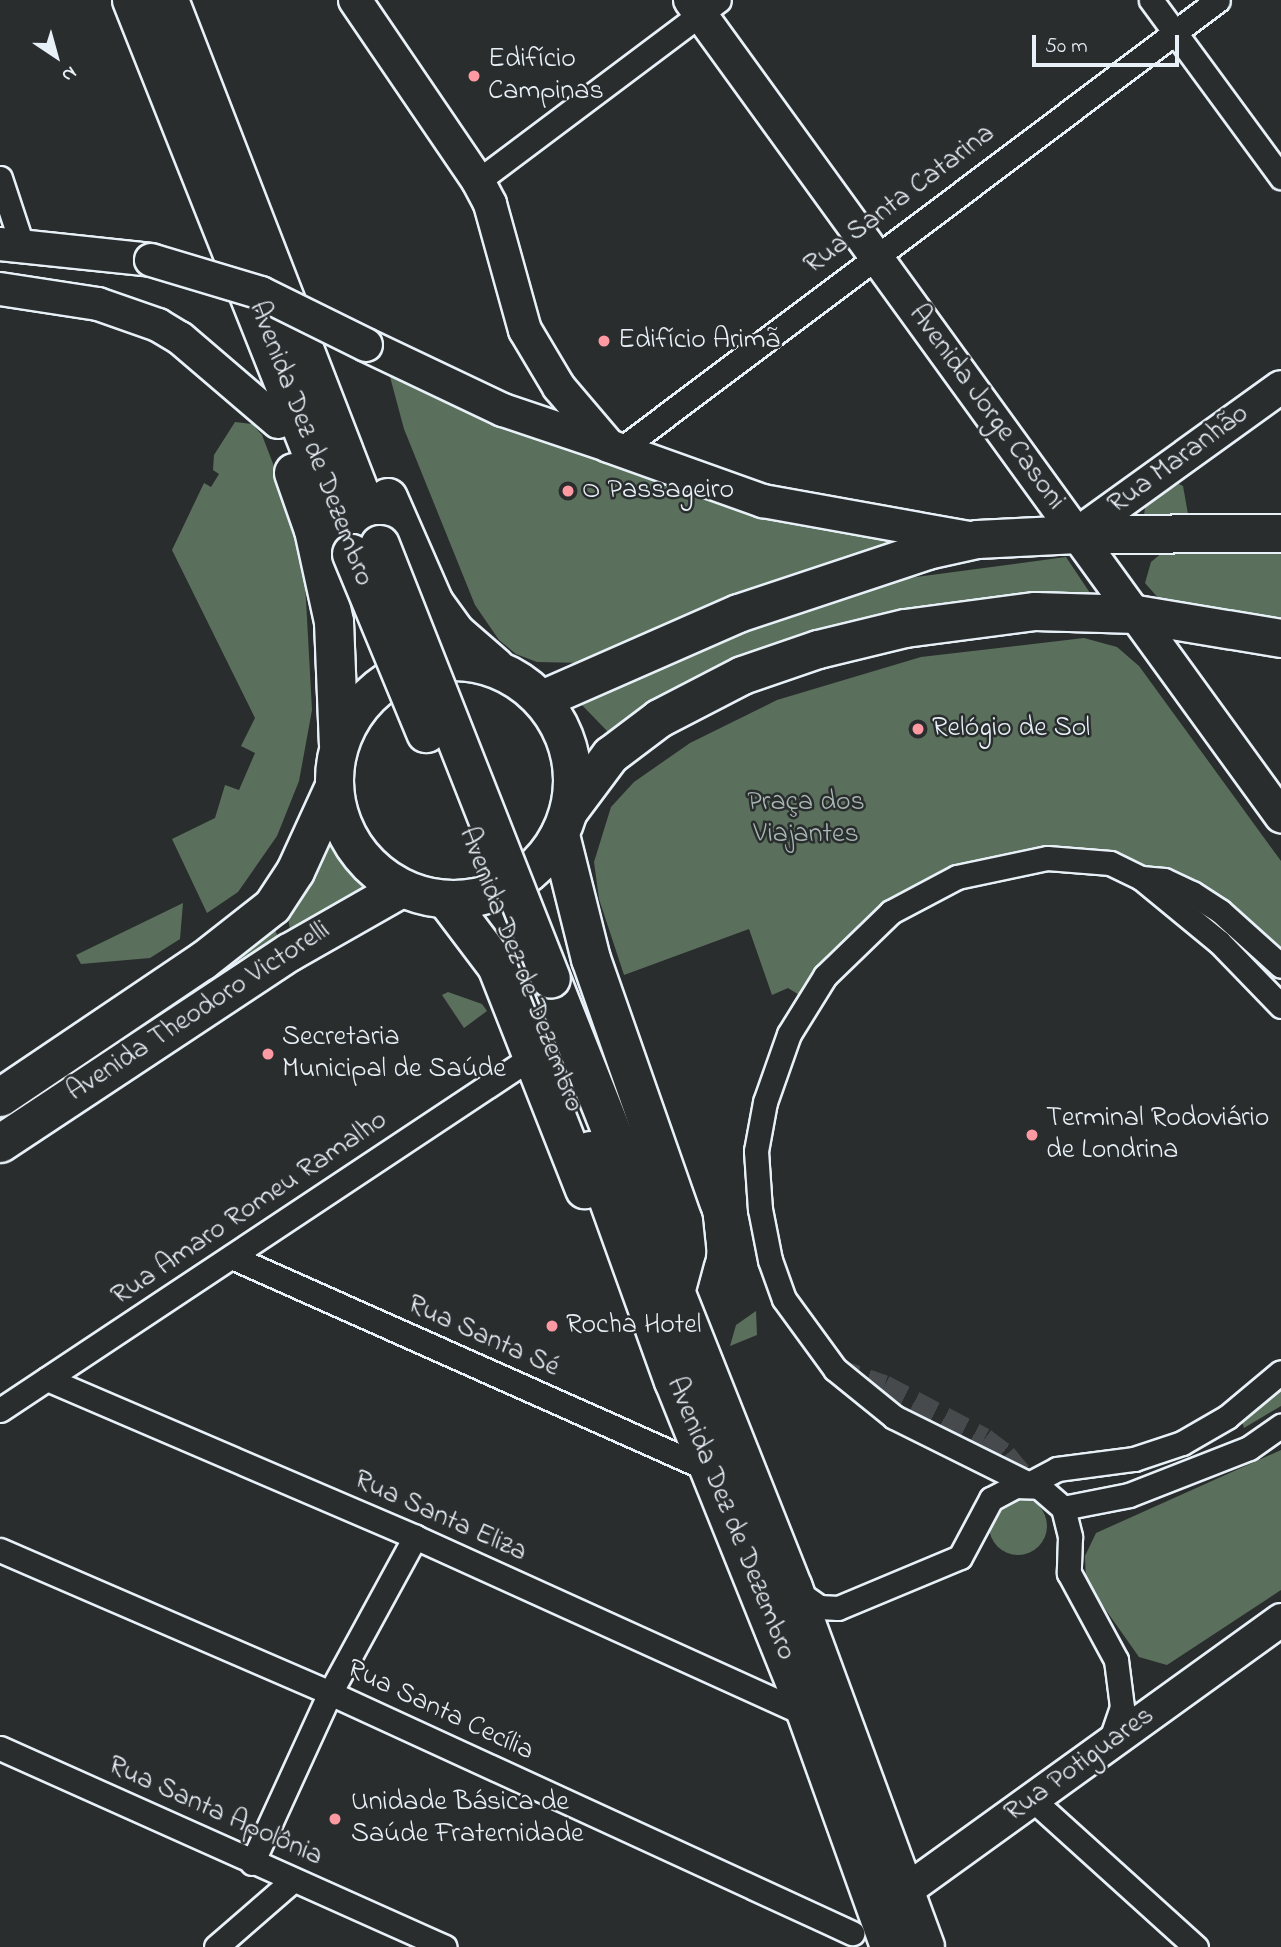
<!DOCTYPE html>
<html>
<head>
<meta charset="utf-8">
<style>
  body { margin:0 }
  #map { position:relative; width:1281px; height:1947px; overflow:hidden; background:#2a2d2e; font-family:"Indie Flower",sans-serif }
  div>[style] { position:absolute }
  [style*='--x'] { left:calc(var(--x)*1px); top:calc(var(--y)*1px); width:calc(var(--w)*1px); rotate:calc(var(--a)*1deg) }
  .green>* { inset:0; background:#5a705c }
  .round { border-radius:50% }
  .street-tunnel>* { height:23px; margin-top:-11.5px; transform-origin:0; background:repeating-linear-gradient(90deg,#464a4c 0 23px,transparent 0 34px) }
  .roads { filter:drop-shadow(2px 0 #e8f1f8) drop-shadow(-2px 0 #e8f1f8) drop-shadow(0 2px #e8f1f8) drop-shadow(0 -2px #e8f1f8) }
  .street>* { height:23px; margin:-11.5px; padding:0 11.5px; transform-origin:11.5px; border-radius:11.5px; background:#2a2d2e }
  .secondary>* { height:32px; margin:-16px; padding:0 16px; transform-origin:16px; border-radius:16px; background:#2a2d2e }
  .primary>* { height:37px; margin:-18.5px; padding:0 18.5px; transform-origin:18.5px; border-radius:18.5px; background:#2a2d2e }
  .primary>.ring { margin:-18.5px; padding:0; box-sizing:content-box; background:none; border:37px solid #2a2d2e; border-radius:50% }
  .highway>* { height:38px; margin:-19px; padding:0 19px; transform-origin:19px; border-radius:19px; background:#2a2d2e }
  .bridges { filter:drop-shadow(2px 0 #e8f1f8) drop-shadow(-2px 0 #e8f1f8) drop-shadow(0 2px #e8f1f8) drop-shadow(0 -2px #e8f1f8) }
  .secondary-bridge>* { height:32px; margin:-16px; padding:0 16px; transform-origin:16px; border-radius:16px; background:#2a2d2e }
  .highway-bridge>* { height:38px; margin:-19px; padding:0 19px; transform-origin:19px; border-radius:19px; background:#2a2d2e }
  .dots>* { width:19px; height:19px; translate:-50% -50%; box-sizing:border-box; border:4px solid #2a2d2e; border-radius:50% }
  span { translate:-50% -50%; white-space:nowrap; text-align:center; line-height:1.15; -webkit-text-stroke:5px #2a2d2e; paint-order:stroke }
  .poi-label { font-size:28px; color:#e8f1f8 }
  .left { translate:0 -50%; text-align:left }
  .street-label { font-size:28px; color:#e8f1f8 }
  .park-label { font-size:28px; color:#a8b7b2 }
  .north { position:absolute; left:21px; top:21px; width:70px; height:70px; -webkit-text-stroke:5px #2a2d2e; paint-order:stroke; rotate:144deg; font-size:19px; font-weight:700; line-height:28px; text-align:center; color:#e8f1f8 }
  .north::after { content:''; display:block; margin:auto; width:24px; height:32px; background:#e8f1f8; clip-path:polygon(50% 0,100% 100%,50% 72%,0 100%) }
  .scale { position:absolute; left:1032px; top:35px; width:147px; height:32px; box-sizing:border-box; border:4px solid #e8f1f8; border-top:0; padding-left:9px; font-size:21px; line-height:24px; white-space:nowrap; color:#e8f1f8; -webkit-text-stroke:5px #2a2d2e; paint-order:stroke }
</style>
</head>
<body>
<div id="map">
  <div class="green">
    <div style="clip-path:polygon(389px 373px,796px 523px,894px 541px,584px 663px,537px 662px,516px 654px,499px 640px,475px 605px,404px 429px)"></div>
    <div style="clip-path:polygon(235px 422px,252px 424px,262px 435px,285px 495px,305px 582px,312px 710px,299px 781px,277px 836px,238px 892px,207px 913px,172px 839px,215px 818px,225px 785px,239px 790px,255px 753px,241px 746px,255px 718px,172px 550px,204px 483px,211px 487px,219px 474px,213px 470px,214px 455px)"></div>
    <div style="clip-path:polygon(1175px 482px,1183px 486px,1188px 514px,1144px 515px,1146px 502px)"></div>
    <div style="clip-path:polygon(1163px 552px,1281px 553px,1281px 617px,1183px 611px,1160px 600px,1145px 583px,1151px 562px)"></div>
    <div style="clip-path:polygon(1066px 557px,1094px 599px,934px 608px,609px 733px,580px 703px,711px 643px,871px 583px)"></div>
    <div style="clip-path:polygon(1084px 638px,1117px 647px,1139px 666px,1281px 861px,1281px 947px,1237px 908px,1207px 892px,1119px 861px,950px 877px,801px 996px,788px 988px,772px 995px,749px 929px,624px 975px,599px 899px,594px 862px,611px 807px,634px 782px,690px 743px,777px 700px,921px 657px)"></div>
    <div style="clip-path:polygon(328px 842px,367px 889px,290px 930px,288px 918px)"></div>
    <div style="clip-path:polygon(183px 903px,180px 939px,150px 958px,81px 964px,76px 955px)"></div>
    <div style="clip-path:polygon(273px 924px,280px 943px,168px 1011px,166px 1006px)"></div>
    <div style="clip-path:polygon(448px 992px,482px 1004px,487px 1011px,464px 1028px,442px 995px)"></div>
    <div style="clip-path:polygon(756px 1311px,757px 1335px,730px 1346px,736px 1325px)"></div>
    <div style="clip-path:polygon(1281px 1386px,1281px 1406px,1244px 1428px,1242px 1421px)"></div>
    <div style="clip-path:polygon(1281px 1450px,1281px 1590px,1167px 1665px,1139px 1657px,1086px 1582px,1085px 1556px,1096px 1533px)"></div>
    <div class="round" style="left:989px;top:1497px;width:58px;height:58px"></div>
  </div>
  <div class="street-tunnel">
    <div style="--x:835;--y:1369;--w:52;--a:19.1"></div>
    <div style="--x:884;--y:1386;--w:113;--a:27.9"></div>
    <div style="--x:984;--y:1439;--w:26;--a:37"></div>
    <div style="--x:1005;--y:1455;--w:38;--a:50"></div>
  </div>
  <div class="roads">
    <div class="street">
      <div style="--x:1151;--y:0;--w:220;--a:53.7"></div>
      <div style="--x:0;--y:178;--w:71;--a:71.8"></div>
      <div style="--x:478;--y:181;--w:301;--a:-36.9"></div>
      <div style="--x:620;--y:450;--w:748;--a:-36.96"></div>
      <div style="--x:1141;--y:878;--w:23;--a:5"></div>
      <div style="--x:1164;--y:880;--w:31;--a:25"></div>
      <div style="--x:1192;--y:893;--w:33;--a:33"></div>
      <div style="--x:1220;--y:911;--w:82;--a:42"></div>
      <div style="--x:1281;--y:1006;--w:89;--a:-134.1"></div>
      <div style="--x:1219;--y:942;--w:101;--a:-140.6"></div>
      <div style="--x:1141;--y:878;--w:34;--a:-154"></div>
      <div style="--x:1110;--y:863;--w:63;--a:-175.5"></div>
      <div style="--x:1047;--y:858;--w:92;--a:168.1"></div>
      <div style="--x:957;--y:877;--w:75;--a:152.1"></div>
      <div style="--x:891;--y:912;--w:92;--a:135.9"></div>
      <div style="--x:825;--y:976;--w:68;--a:121.8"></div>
      <div style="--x:789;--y:1034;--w:72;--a:109.4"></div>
      <div style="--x:765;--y:1102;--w:50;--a:100.4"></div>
      <div style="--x:756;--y:1151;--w:58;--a:86.1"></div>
      <div style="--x:760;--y:1209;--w:52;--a:78.9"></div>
      <div style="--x:770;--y:1260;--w:41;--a:70.3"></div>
      <div style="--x:784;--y:1299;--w:87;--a:53.9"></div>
      <div style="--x:835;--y:1369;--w:76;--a:39.1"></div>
      <div style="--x:894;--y:1417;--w:151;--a:26.4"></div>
      <div style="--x:1029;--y:1484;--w:32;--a:-28"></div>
      <div style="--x:1057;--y:1469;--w:78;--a:-7.4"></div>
      <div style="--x:1134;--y:1459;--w:51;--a:-18.4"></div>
      <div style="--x:1182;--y:1443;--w:52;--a:-30"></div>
      <div style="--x:1227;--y:1417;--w:70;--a:-39.8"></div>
      <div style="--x:232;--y:1257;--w:523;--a:24.02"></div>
      <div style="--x:47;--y:1379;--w:400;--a:23.2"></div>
      <div style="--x:415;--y:1537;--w:431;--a:24.4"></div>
      <div style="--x:0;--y:1410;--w:640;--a:-33.59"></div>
      <div style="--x:1063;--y:1508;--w:67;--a:-11.1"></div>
      <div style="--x:1129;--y:1495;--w:129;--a:-21.4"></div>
      <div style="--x:1249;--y:1448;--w:39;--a:-35"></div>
      <div style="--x:0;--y:1550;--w:360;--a:23.4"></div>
      <div style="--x:330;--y:1693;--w:575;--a:24.69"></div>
      <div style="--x:795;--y:1590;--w:29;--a:35"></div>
      <div style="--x:819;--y:1607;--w:19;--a:3"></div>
      <div style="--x:838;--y:1608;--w:132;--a:-22.7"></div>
      <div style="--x:960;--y:1557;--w:66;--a:-61.9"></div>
      <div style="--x:991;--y:1499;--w:27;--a:-28"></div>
      <div style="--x:1015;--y:1486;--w:24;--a:2"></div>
      <div style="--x:1039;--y:1487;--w:32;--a:41"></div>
      <div style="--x:1063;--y:1508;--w:30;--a:76"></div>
      <div style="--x:1070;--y:1537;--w:36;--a:92"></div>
      <div style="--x:1069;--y:1573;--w:99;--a:61.6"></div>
      <div style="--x:1116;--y:1660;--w:47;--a:82.7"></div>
      <div style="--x:1122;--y:1707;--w:39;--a:109"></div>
      <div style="--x:0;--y:1748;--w:487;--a:24.1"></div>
      <div style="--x:1032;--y:1799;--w:221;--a:42.1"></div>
      <div style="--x:252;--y:1863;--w:187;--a:-65.4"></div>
      <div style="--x:330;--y:1693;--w:178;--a:-61.4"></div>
      <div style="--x:216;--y:1947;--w:102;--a:-41"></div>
    </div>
    <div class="secondary">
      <div style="--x:355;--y:0;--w:219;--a:55.8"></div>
      <div style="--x:478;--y:181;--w:26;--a:62"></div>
      <div style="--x:490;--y:204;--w:131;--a:74.5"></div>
      <div style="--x:525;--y:330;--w:66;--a:59.2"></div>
      <div style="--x:559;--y:387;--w:77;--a:49.7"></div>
      <div style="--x:609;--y:446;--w:164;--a:19.7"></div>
      <div style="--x:763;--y:501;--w:208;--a:10.2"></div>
      <div style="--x:690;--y:0;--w:1008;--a:54.09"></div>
      <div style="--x:0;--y:244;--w:152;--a:6"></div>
      <div style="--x:0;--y:289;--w:99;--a:8.7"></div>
      <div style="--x:98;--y:304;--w:64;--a:19.3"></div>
      <div style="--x:158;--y:325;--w:26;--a:31"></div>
      <div style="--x:180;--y:338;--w:129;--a:40.6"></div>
      <div style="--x:366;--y:345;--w:152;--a:25.4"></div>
      <div style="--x:503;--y:410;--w:110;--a:18.6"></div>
      <div style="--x:1077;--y:534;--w:251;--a:-35.8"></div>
      <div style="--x:886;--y:1905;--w:487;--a:-35.8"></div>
    </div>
    <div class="primary">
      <div class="ring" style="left:334px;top:661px;width:201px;height:201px"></div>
      <div style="--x:542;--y:699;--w:214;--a:-23.7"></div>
      <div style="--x:738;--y:613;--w:199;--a:-18.4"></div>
      <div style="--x:927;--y:550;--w:51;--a:-12.4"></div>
      <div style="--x:977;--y:539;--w:100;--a:-2.9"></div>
      <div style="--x:1077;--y:534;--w:204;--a:-0.3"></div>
      <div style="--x:569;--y:810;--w:69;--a:-53.3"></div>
      <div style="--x:610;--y:755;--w:61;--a:-37.1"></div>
      <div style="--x:659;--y:718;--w:93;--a:-27.4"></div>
      <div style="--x:742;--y:675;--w:80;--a:-18.9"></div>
      <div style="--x:818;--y:649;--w:89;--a:-13.6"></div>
      <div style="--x:905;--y:628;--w:131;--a:-7.5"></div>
      <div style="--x:1035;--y:611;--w:101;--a:1.7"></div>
      <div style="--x:1136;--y:614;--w:147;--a:9.4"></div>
      <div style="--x:0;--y:1097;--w:244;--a:-34"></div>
      <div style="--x:202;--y:961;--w:89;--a:-38.2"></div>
      <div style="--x:272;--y:906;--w:42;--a:-56.7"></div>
      <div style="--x:295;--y:871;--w:91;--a:-65.4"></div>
      <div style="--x:0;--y:1143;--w:346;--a:-33.5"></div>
      <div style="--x:289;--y:952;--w:129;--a:-29.7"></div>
    </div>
    <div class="highway">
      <div style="--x:132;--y:0;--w:596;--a:68.34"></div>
      <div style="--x:169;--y:0;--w:584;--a:68.84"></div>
      <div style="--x:294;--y:473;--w:60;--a:70.7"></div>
      <div style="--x:314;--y:530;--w:94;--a:77.7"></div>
      <div style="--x:334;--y:622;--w:122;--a:87.7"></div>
      <div style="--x:388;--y:498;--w:115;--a:66.3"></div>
      <div style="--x:434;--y:603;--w:37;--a:54"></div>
      <div style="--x:456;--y:633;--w:52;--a:41.1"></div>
      <div style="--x:560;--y:835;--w:128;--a:76"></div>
      <div style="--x:591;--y:959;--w:278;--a:70.7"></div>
      <div style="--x:683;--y:1221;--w:31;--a:84"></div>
      <div style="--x:686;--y:1252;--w:42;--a:105"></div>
      <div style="--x:447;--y:900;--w:83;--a:52.9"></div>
      <div style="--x:497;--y:966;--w:240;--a:68.5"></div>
      <div style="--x:551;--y:979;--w:655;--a:68.33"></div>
      <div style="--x:793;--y:1588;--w:382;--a:69.8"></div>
      <div style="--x:591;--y:1151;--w:245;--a:70.2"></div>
      <div style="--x:674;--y:1381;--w:327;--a:68.1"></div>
      <div style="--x:796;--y:1684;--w:279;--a:70.3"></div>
    </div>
  </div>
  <div class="bridges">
    <div class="secondary-bridge">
      <div style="--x:151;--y:260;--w:115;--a:16.7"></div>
      <div style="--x:261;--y:293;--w:117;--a:26.3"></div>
    </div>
    <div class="highway-bridge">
      <div style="--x:380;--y:545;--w:466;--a:68.5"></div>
      <div style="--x:352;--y:554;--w:194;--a:67.5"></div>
    </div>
  </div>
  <div class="dots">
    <div style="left:474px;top:76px;background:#ff9aa2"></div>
    <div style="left:604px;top:341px;background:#ff9aa2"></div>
    <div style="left:568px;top:491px;background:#ff9aa2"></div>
    <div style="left:918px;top:729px;background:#ff9aa2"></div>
    <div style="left:268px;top:1054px;background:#ff9aa2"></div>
    <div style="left:1032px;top:1135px;background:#ff9aa2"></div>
    <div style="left:552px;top:1326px;background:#ff9aa2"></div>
    <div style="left:335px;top:1819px;background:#ff9aa2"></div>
  </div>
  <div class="poi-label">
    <span class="left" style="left:488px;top:76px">Edifício<br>Campinas</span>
    <span class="left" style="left:618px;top:341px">Edifício Arimã</span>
    <span class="left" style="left:582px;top:491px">O Passageiro</span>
    <span class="left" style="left:932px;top:729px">Relógio de Sol</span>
    <span class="left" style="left:282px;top:1054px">Secretaria<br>Municipal de Saúde</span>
    <span class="left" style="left:1046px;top:1135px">Terminal Rodoviário<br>de Londrina</span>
    <span class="left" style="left:566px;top:1326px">Rocha Hotel</span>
    <span class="left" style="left:351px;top:1819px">Unidade Básica de<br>Saúde Fraternidade</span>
  </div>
  <div class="street-label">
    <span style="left:900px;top:200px;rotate:-37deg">Rua Santa Catarina</span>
    <span style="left:986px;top:408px;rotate:54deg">Avenida Jorge Casoni</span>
    <span style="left:310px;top:444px;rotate:69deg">Avenida Dez de Dezembro</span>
    <span style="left:1179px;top:460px;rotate:-36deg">Rua Maranhão</span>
    <span style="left:520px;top:970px;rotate:69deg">Avenida Dez de Dezembro</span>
    <span style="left:199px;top:1012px;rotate:-33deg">Avenida Theodoro Victorelli</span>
    <span style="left:250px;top:1209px;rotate:-34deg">Rua Amaro Romeu Ramalho</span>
    <span style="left:483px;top:1337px;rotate:24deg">Rua Santa Sé</span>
    <span style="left:440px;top:1517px;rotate:24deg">Rua Santa Eliza</span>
    <span style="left:730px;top:1519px;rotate:68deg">Avenida Dez de Dezembro</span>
    <span style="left:440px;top:1711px;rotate:25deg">Rua Santa Cecília</span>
    <span style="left:1080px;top:1765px;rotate:-36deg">Rua Potiguares</span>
    <span style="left:215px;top:1812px;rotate:24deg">Rua Santa Apolônia</span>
  </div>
  <div class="park-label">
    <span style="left:806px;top:819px">Praça dos<br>Viajantes</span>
  </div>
  <div class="north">N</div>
  <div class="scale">50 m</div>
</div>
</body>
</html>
